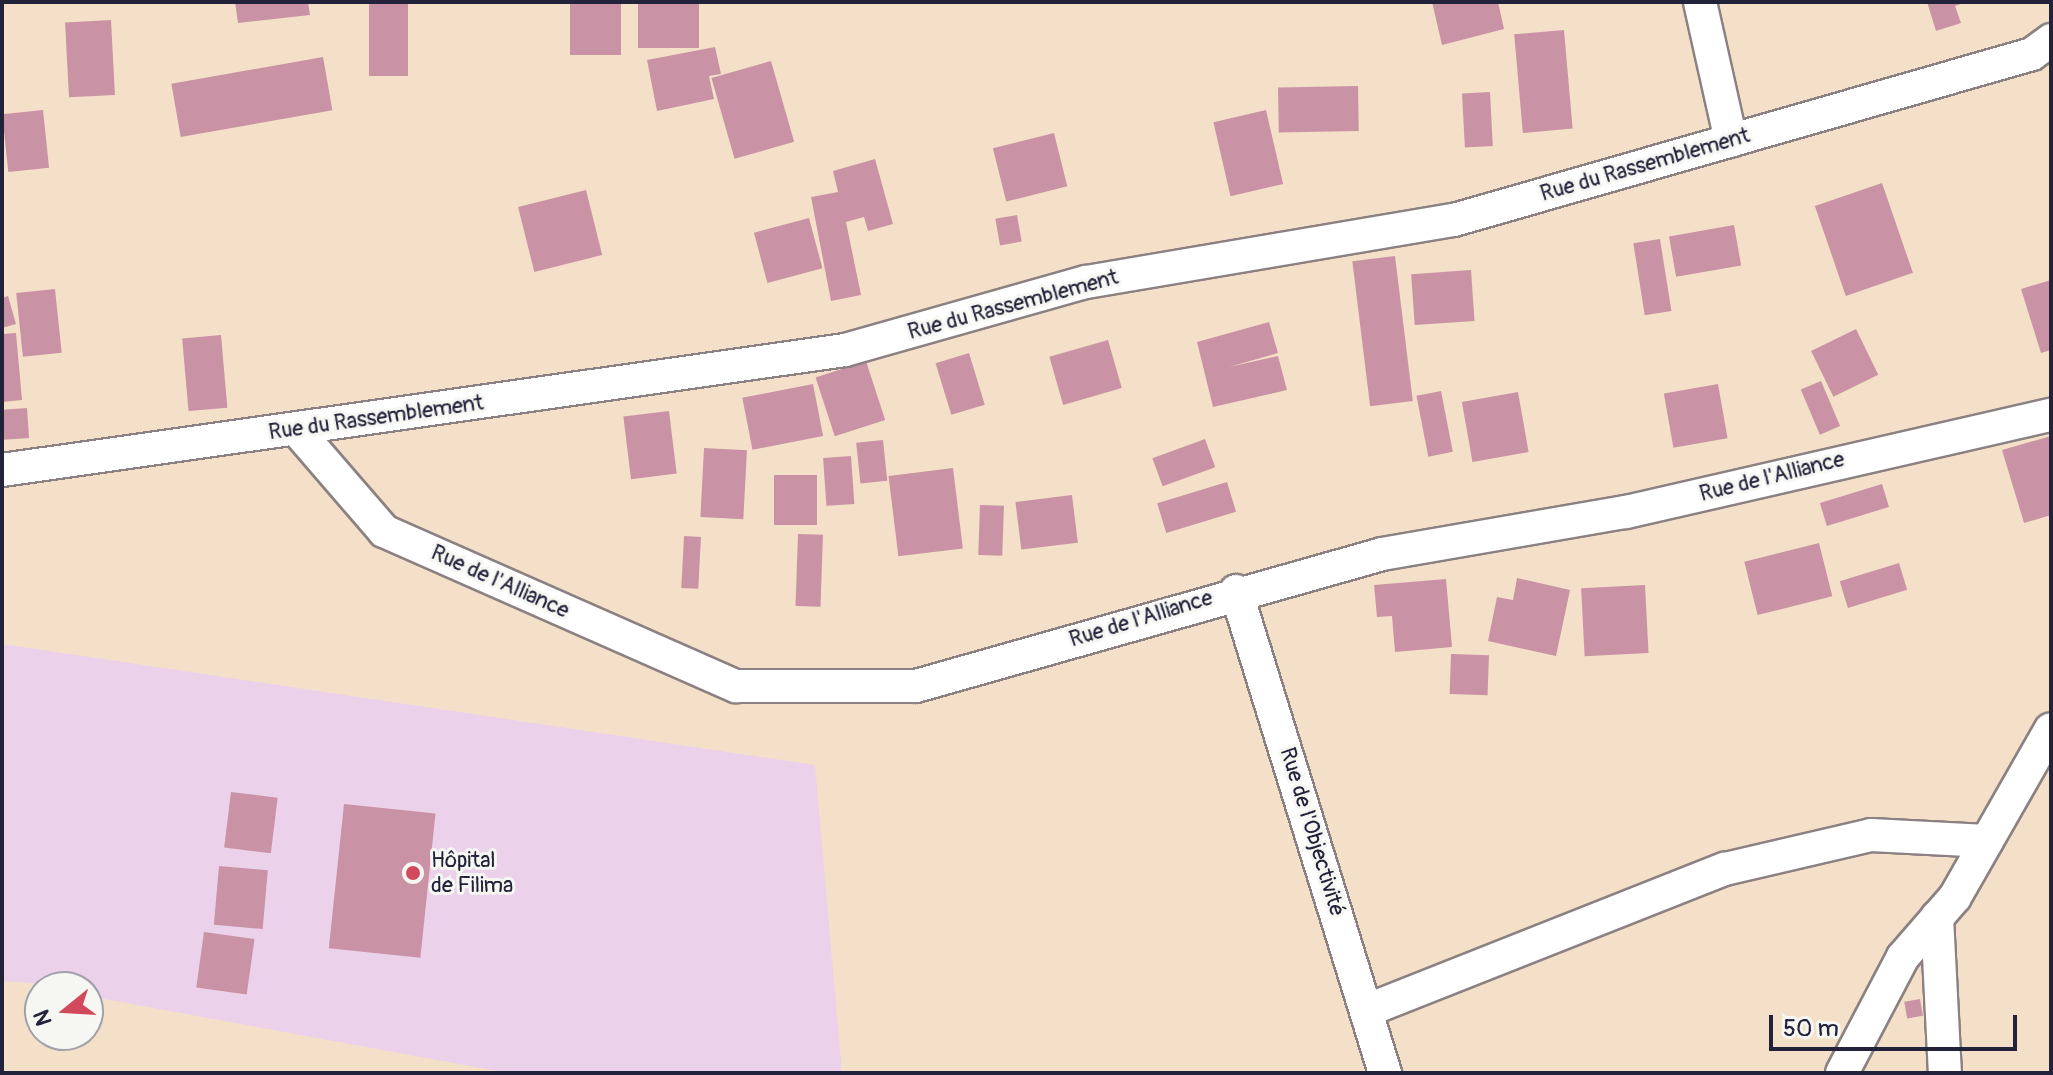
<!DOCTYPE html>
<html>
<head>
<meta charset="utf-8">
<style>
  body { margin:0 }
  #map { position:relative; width:2053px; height:1075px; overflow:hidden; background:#f4e0c8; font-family:Pangolin,sans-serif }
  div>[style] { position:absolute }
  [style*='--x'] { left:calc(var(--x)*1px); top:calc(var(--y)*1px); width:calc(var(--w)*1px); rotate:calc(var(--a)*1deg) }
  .built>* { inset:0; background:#ecd1ea }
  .building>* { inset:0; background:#ca93a5; transform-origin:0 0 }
  .roads { filter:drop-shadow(2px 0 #8b8182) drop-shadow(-2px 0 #8b8182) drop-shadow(0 2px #8b8182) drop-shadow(0 -2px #8b8182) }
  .minor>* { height:32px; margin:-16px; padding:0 16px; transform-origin:16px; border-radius:16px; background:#fff }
  .dots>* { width:22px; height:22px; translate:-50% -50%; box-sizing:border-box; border:4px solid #f6f6f2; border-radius:50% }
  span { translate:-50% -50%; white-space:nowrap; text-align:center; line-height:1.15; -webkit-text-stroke:6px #f6f6f2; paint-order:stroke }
  .street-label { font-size:22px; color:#22223b }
  .poi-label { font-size:22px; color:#22223b }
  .left { translate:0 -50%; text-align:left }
  .frame { position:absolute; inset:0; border:4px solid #22223b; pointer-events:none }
  .north { position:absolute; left:24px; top:971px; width:80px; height:80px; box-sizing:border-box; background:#f6f6f2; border:2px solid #a1a1a9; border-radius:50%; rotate:252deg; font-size:22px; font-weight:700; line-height:32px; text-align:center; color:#22223b }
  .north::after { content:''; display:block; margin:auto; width:28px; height:36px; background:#d1495b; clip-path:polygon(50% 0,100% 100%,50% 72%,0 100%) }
  .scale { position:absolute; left:1769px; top:1015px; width:248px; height:36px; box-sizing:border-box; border:4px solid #22223b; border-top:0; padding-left:10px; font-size:24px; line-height:28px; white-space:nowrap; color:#22223b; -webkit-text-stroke:6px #f6f6f2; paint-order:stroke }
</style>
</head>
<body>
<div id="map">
  <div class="built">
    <div style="clip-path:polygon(2px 644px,815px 765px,842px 1073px,508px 1073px,88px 996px,88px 987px,2px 981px)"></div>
  </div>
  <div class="building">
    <div style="clip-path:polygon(235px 2px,308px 2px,310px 15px,238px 23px)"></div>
    <div style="left:369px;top:2px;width:39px;height:74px"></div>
    <div style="left:570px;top:2px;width:51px;height:53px"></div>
    <div style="left:638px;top:2px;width:61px;height:46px"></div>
    <div style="clip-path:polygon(1432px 2px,1498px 2px,1504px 29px,1442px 45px)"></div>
    <div style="clip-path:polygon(1927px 2px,1966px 2px,1955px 6px,1961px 23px,1936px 31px)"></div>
    <div style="left:111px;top:20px;width:75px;height:46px;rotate:87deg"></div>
    <div style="left:1564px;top:30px;width:99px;height:50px;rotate:85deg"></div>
    <div style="clip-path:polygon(715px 47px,721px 74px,709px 76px,714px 99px,657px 111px,647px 60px)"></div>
    <div style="left:323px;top:57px;width:54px;height:154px;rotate:80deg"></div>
    <div style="left:771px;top:61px;width:84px;height:62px;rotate:74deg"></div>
    <div style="left:1358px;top:86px;width:45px;height:80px;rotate:89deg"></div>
    <div style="left:1490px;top:92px;width:54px;height:28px;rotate:87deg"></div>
    <div style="left:43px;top:110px;width:58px;height:41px;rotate:84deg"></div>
    <div style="left:1266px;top:110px;width:76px;height:54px;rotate:77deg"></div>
    <div style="left:1054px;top:133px;width:55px;height:63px;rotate:76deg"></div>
    <div style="clip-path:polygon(875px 159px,893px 224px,868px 231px,864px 217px,846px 222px,861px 295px,831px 301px,811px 197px,838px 192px,833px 171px)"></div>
    <div style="left:1882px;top:183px;width:95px;height:71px;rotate:71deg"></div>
    <div style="left:586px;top:190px;width:67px;height:70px;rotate:76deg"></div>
    <div style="left:1017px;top:215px;width:27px;height:22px;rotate:80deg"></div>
    <div style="left:809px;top:218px;width:52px;height:57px;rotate:75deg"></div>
    <div style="left:1734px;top:225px;width:41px;height:66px;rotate:80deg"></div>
    <div style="left:1660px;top:239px;width:73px;height:27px;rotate:81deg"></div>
    <div style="left:1395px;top:256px;width:146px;height:43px;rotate:83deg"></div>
    <div style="left:1471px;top:270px;width:51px;height:60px;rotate:86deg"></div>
    <div style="clip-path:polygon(2051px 280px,2051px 350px,2041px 353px,2021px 289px)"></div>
    <div style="left:55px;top:289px;width:64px;height:39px;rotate:84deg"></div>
    <div style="clip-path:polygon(8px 296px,16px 324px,2px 328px,2px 298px)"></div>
    <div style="clip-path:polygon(1269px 322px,1278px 353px,1229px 367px,1278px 356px,1287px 390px,1213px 407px,1197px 342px)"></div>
    <div style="left:1856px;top:329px;width:51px;height:50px;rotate:64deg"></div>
    <div style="clip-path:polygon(16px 333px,22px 400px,2px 402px,2px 334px)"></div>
    <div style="left:221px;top:335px;width:73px;height:39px;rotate:85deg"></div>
    <div style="left:1108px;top:340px;width:50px;height:61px;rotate:74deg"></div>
    <div style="left:969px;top:353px;width:54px;height:35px;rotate:73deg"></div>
    <div style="left:866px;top:361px;width:62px;height:53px;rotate:72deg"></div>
    <div style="left:1821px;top:381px;width:49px;height:22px;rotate:67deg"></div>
    <div style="left:813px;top:384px;width:53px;height:72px;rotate:79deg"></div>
    <div style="left:1718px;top:384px;width:55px;height:55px;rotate:80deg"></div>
    <div style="left:1441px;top:391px;width:62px;height:25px;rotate:79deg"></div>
    <div style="left:1518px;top:392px;width:61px;height:57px;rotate:80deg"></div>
    <div style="left:27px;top:408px;width:30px;height:25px;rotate:86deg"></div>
    <div style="left:669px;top:411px;width:63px;height:46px;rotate:83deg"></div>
    <div style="clip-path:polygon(2051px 436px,2051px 515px,2024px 523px,2002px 450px)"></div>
    <div style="left:1205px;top:439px;width:30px;height:56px;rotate:70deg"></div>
    <div style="left:883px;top:440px;width:41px;height:27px;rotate:84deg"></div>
    <div style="left:704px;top:448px;width:43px;height:69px;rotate:3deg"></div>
    <div style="left:851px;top:456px;width:48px;height:28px;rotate:86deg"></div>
    <div style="left:953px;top:468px;width:81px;height:65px;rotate:83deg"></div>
    <div style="left:774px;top:475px;width:43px;height:50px"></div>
    <div style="left:1227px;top:482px;width:31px;height:73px;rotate:73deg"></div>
    <div style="left:1882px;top:484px;width:24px;height:65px;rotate:73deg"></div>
    <div style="left:1072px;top:495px;width:48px;height:57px;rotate:83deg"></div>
    <div style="left:980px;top:505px;width:24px;height:50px;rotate:2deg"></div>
    <div style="left:798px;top:534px;width:25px;height:72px;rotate:2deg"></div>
    <div style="left:684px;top:536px;width:17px;height:52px;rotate:3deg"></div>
    <div style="left:1819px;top:543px;width:55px;height:77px;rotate:76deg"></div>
    <div style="left:1899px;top:563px;width:28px;height:62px;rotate:73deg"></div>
    <div style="clip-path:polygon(1517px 578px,1570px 590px,1556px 656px,1488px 641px,1497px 597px,1513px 600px)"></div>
    <div style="clip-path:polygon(1446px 579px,1452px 647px,1395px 652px,1392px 616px,1377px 617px,1374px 585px)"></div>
    <div style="left:1645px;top:585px;width:68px;height:64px;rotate:87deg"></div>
    <div style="left:1451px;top:654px;width:38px;height:40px;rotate:2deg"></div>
    <div style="left:231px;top:792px;width:47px;height:56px;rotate:7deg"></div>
    <div style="left:344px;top:804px;width:92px;height:145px;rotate:6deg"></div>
    <div style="left:219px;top:866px;width:49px;height:59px;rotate:5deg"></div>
    <div style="left:204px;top:932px;width:51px;height:56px;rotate:8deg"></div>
    <div style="left:1920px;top:999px;width:17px;height:16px;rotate:80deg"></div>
  </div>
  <div class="roads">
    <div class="minor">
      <div style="--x:1700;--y:2;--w:142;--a:77.4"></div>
      <div style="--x:296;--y:429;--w:135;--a:49.2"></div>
      <div style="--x:384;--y:531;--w:385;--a:23.8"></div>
      <div style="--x:736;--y:686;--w:180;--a:0"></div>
      <div style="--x:916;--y:686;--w:484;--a:-15.8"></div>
      <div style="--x:1382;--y:554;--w:248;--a:-9.8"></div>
      <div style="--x:1626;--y:512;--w:436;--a:-12.9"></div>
      <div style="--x:2;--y:470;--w:851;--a:-8.1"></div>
      <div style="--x:845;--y:350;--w:250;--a:-15.8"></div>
      <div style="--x:1086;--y:282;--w:373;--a:-9.6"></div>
      <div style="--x:1454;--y:220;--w:601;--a:-16.02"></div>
      <div style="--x:2032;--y:54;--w:24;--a:-36"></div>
      <div style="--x:1236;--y:591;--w:505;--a:72.82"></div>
      <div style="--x:1937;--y:917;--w:156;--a:87.1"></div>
      <div style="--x:1368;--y:1010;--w:384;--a:-21.6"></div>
      <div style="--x:1725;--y:869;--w:150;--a:-13.1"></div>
      <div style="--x:1871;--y:835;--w:116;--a:3"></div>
      <div style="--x:1842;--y:1073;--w:131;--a:-62.3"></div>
      <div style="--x:1903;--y:957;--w:79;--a:-49.1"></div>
      <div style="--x:1955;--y:897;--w:193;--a:-60.3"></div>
    </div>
  </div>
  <div class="dots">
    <div style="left:413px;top:873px;background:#d1495b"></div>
  </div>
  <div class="street-label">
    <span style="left:1645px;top:165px;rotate:-16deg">Rue du Rassemblement</span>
    <span style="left:1013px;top:305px;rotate:-15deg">Rue du Rassemblement</span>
    <span style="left:376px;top:418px;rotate:-8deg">Rue du Rassemblement</span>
    <span style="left:1772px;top:477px;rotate:-14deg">Rue de l'Alliance</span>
    <span style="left:500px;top:582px;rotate:24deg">Rue de l'Alliance</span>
    <span style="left:1141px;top:619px;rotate:-17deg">Rue de l'Alliance</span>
    <span style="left:1312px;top:832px;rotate:73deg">Rue de l'Objectivité</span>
  </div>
  <div class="poi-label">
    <span class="left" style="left:431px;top:873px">Hôpital<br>de Filima</span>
  </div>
  <div class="frame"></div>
  <div class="north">N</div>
  <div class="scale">50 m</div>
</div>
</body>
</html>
